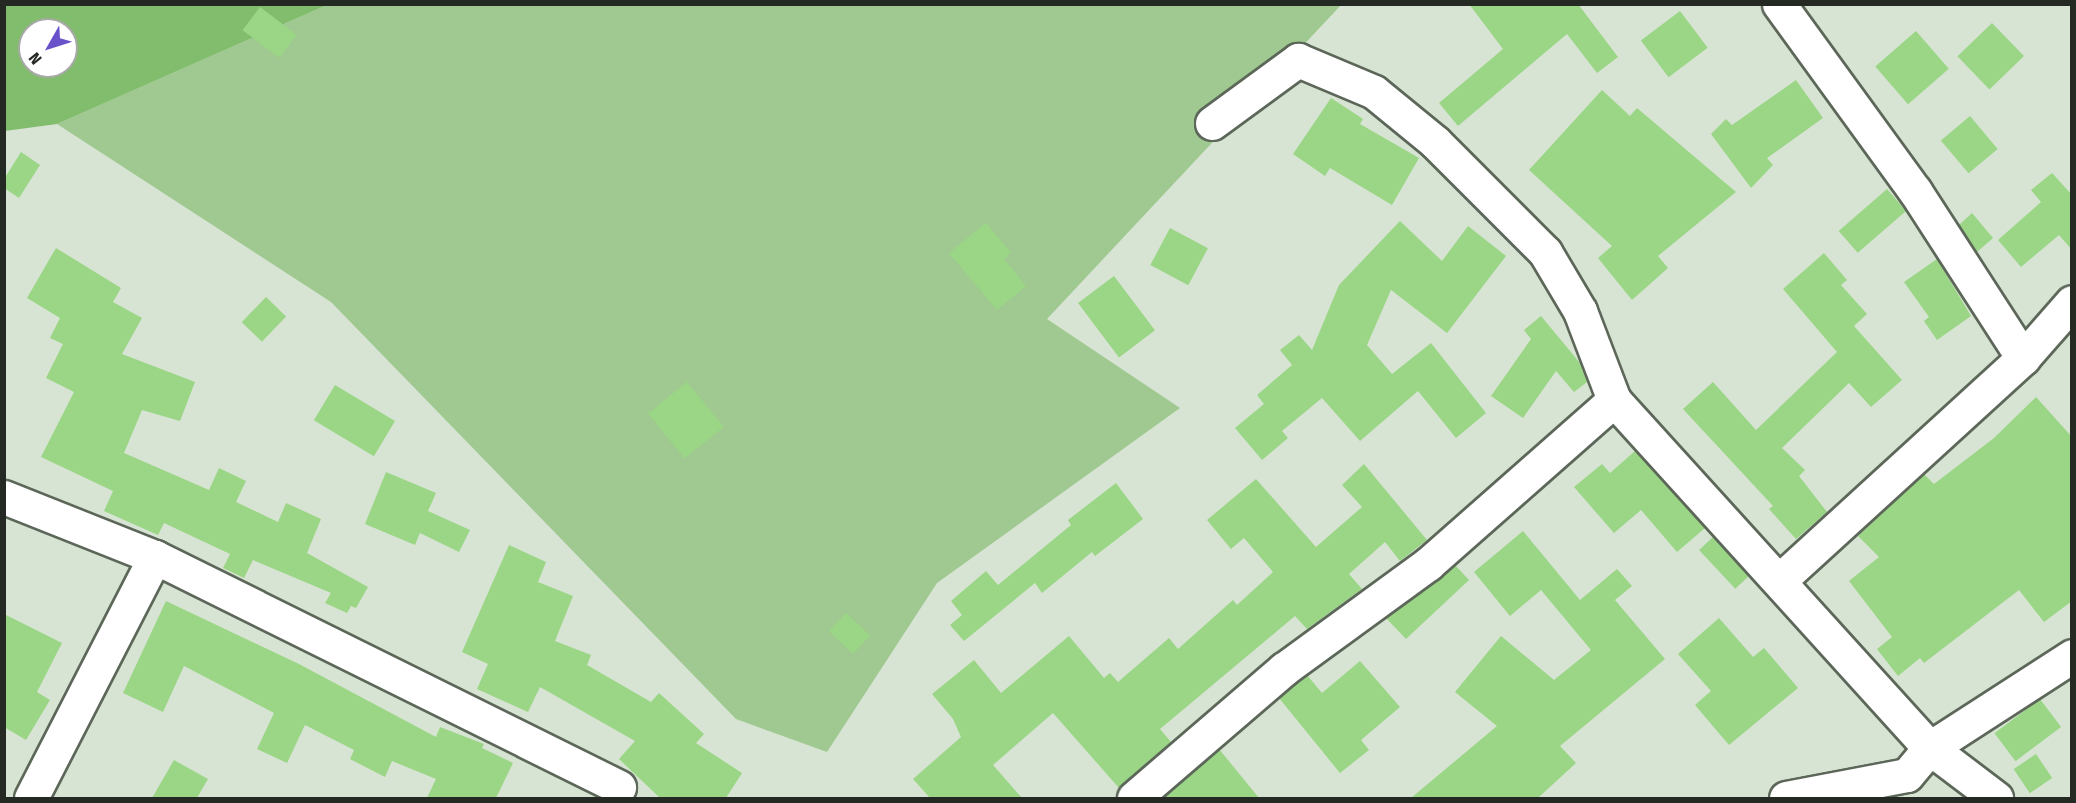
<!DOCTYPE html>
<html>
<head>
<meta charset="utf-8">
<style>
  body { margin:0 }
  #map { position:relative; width:2076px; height:803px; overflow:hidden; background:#d7e4d3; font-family:"Fira Sans Condensed",sans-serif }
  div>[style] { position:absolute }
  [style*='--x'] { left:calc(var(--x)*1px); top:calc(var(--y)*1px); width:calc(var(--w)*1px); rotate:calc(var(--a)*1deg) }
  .green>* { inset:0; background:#9fc990 }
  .forest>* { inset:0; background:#82bd6d }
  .building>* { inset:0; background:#9ad685; transform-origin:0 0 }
  .roads { filter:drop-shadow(2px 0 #5c6759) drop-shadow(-2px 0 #5c6759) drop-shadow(0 2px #5c6759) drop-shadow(0 -2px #5c6759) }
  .minor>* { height:33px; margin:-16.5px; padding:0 16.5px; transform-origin:16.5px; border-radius:16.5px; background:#fff }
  span { translate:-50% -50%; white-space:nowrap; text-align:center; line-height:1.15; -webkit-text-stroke:4.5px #fff; paint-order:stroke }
  .frame { position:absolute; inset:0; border:6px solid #242923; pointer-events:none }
  .north { position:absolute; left:18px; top:18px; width:60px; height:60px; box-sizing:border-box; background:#fff; border:2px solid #a7a9a7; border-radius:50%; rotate:231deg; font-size:16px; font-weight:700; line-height:24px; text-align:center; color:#242923 }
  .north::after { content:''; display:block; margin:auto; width:21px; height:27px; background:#6a52cb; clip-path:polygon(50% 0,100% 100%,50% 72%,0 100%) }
</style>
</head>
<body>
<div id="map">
  <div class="green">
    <div style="clip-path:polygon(327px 5px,1341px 5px,1047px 319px,1180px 408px,937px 583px,827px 752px,736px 719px,331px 302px,57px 124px)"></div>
  </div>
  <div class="forest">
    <div style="clip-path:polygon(evenodd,4px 5px,327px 5px,57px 124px,5px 131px,4px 5px,30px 30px,66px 30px,66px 66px,30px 66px,30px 30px)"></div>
  </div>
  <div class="building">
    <div style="clip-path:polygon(1469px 4px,1578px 4px,1618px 57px,1597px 73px,1567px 34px,1458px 126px,1439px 103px,1503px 49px)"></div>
    <div style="left:260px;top:7px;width:46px;height:29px;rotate:37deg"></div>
    <div style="left:1680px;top:11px;width:46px;height:49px;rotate:53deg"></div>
    <div style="left:1992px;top:23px;width:46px;height:48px;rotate:46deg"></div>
    <div style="left:1916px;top:31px;width:50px;height:54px;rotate:49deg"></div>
    <div style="clip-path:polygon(1796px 80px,1823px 118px,1767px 158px,1773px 165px,1751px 188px,1711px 134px,1726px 119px,1732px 125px)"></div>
    <div style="clip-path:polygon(1602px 90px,1630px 116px,1637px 108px,1736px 192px,1658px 256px,1668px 268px,1632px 300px,1598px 258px,1612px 246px,1529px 170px)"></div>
    <div style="clip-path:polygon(1331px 98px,1363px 119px,1360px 124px,1419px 158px,1392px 205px,1330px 168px,1325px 176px,1293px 154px)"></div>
    <div style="left:1970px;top:116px;width:43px;height:38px;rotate:50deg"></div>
    <div style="clip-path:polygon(21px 152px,40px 165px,19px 198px,4px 188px,4px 179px)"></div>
    <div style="clip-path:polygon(2052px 173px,2072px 195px,2072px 250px,2059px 235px,2021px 267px,1998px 240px,2041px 202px,2031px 190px)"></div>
    <div style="left:1887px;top:189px;width:29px;height:64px;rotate:49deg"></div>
    <div style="clip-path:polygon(1972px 213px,1993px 238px,1977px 252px,1959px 225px)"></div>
    <div style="clip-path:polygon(1400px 221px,1442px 261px,1468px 226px,1506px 256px,1447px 333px,1391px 290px,1367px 345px,1392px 374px,1431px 343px,1486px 413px,1456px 438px,1418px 391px,1360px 441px,1322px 398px,1282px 431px,1288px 438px,1262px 460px,1235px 428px,1264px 404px,1257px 395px,1292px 365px,1280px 350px,1299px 335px,1312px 350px,1339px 285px)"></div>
    <div style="clip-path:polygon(986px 223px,1011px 253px,1004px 259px,1026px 286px,997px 310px,949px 253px)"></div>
    <div style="left:1170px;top:228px;width:43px;height:42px;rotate:28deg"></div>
    <div style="clip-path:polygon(56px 248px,121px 288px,113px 302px,142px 318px,122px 354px,195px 382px,180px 421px,142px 410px,124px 453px,209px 490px,219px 468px,246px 481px,236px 502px,278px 522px,286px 503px,321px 519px,307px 553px,368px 587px,356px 608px,351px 606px,347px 613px,325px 603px,331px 593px,253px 560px,244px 578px,223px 568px,230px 554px,164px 523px,158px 535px,104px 511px,113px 491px,41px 457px,74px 392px,46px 378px,63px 344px,50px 338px,60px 318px,27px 298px)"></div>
    <div style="clip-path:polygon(1824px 253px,1847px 280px,1841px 285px,1867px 314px,1854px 326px,1902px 380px,1871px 407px,1849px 383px,1782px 448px,1805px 470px,1799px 476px,1827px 512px,1796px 539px,1769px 509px,1773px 506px,1683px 409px,1713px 382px,1756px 430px,1837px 352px,1783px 289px)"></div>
    <div style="clip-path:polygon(1937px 259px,1971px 316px,1937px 340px,1924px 321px,1929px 317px,1904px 282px)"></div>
    <div style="left:1114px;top:276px;width:68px;height:45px;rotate:53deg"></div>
    <div style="left:266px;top:297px;width:28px;height:35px;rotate:44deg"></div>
    <div style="clip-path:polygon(1541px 316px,1580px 363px,1587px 382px,1574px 392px,1556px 371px,1523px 418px,1491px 396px,1531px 339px,1524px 330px)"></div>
    <div style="left:687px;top:382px;width:58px;height:50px;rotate:51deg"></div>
    <div style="left:335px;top:385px;width:70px;height:41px;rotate:31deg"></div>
    <div style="clip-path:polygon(2036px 397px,2072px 437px,2072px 601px,2044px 622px,2019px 590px,1924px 663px,1920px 658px,1898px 676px,1877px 649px,1892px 637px,1849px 581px,1879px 557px,1858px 536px,1924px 474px,1934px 484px,1994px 438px)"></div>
    <div style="clip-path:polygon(1635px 451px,1705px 528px,1677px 552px,1641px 510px,1614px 533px,1574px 487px,1602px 464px,1610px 473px)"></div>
    <div style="clip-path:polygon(1364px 464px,1427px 540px,1400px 561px,1385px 542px,1349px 574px,1362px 589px,1307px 629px,1295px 616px,1160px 729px,1171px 742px,1119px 788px,1053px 713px,993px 765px,1022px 798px,930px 798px,913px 779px,961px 737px,953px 719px,932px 694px,974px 660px,1001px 693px,1069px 636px,1104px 678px,1110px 673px,1118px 682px,1169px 638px,1178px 649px,1233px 600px,1237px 605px,1273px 572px,1244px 538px,1231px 549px,1207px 520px,1256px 479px,1316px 547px,1362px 507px,1342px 485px)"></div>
    <div style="clip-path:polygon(386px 472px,436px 493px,428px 511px,470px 530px,459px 552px,420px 533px,415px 545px,365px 524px)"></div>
    <div style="clip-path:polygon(1116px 483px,1143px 519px,1095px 556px,1092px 552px,1042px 593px,1035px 583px,964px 641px,950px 625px,962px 615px,951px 601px,986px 571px,998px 585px,1071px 525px,1068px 520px)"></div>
    <div style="clip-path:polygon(1523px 531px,1580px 600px,1617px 569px,1632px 586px,1615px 600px,1665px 659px,1560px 746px,1576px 763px,1538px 798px,1411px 798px,1497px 726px,1455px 692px,1501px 636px,1554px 680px,1591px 650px,1541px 590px,1510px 616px,1474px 572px)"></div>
    <div style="left:1713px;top:537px;width:53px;height:19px;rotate:47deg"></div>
    <div style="clip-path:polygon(509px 545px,546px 562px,538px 582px,573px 596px,555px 641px,591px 655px,587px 665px,651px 702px,659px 693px,704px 734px,696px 743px,742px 773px,726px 798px,660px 798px,619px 759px,635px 741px,540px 687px,528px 712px,477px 689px,488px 664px,462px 652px)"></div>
    <div style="clip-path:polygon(1455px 565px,1469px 580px,1406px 639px,1386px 618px)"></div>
    <div style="clip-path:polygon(166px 601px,299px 664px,436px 737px,440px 727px,484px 744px,482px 748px,513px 763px,496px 798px,427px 798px,436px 779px,392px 761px,385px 777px,350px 759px,354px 750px,305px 725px,287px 763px,257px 749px,274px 713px,184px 666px,163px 712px,123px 693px)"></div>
    <div style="left:846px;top:613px;width:33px;height:25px;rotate:43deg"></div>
    <div style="clip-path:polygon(4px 614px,62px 643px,37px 692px,50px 700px,26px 740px,4px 727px)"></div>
    <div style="clip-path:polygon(1719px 618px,1753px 657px,1764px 648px,1798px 688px,1729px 745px,1695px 705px,1711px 691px,1678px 654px)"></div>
    <div style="clip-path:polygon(1360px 661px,1400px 707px,1361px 740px,1369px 750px,1340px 773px,1279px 698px,1307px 675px,1322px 693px)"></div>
    <div style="left:2040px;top:699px;width:35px;height:57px;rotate:53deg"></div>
    <div style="clip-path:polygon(1219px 749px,1259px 798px,1162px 798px)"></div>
    <div style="left:2036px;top:754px;width:29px;height:27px;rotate:56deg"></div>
    <div style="clip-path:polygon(174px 760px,208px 779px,197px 798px,152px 798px)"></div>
  </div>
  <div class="roads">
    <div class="minor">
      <div style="--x:1779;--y:4;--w:231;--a:54"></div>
      <div style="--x:1915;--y:191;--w:199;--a:57.1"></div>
      <div style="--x:1212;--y:123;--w:107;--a:-36.2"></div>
      <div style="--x:1298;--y:60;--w:82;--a:22.8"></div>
      <div style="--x:1374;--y:92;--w:79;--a:39.3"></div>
      <div style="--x:1435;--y:142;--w:156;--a:45"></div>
      <div style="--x:1545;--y:252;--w:69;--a:59.3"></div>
      <div style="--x:1580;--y:311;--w:95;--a:69.1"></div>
      <div style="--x:4;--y:497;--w:162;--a:21.7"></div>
      <div style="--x:155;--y:557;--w:518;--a:26.37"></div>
      <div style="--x:1780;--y:580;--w:329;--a:-42.4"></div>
      <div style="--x:2023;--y:358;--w:74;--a:-48.8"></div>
      <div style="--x:31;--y:798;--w:271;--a:-62.8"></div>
      <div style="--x:1134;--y:798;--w:198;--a:-40.7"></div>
      <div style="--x:1284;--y:669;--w:178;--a:-36.1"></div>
      <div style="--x:1428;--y:564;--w:248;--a:-41.4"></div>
      <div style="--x:1614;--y:400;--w:470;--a:47.8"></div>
      <div style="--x:1930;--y:748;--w:83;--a:37.1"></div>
      <div style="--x:1786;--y:798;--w:123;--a:-10.8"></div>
      <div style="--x:1907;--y:775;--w:35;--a:-50"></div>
      <div style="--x:1930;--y:748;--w:169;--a:-32.9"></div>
    </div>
  </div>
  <div class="frame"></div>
  <div class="north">N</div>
</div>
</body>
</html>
